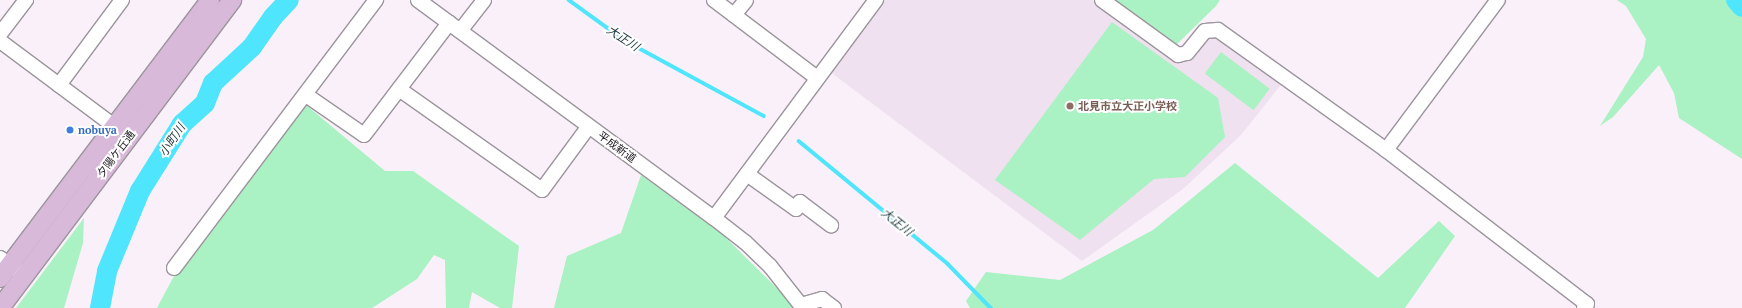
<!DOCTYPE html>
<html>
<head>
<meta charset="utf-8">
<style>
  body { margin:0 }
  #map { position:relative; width:1742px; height:308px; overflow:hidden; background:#f9f0f9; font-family:"PT Serif","Noto Sans JP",serif }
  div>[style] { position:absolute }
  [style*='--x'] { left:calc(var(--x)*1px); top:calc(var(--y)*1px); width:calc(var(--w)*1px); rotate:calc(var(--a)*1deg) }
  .built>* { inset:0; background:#efe1f0 }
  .green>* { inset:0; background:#aaf1c3; transform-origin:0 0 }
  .stream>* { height:3.5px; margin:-1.75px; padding:0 1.75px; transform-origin:1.75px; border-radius:1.75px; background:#4ee5fd }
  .river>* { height:20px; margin:-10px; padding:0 10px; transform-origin:10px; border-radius:10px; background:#4ee5fd }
  .roads { filter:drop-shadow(1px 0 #9c959d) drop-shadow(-1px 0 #9c959d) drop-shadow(0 1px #9c959d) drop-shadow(0 -1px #9c959d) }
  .minor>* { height:14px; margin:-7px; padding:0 7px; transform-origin:7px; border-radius:7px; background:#fff }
  .major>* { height:18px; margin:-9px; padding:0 9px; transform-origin:9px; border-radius:9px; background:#d9b9d9 }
  .dots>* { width:11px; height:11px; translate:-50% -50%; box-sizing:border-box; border:2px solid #fff; border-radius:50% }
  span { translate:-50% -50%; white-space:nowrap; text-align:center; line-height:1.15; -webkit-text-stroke:4px #fff; paint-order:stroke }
  .education-label { font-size:11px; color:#785e54; font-weight:700 }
  .left { translate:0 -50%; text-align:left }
  .shop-label { font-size:11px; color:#366cbe; font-weight:700 }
  .street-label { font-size:11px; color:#282428 }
  .water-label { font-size:12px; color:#284145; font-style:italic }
</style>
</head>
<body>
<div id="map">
  <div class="built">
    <div style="clip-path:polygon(876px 0,1102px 0,1178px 55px,1205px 31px,1287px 77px,1241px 135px,1183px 189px,1082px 261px,825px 68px)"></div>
  </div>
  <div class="green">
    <div style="clip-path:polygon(1115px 0,1220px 0,1216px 6px,1176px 45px)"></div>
    <div style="clip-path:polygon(1617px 0,1742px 0,1742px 159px,1679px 118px,1674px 93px,1659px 65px,1613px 117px,1600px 126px,1643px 57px,1646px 39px,1626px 6px)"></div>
    <div style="clip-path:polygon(1112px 22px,1218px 98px,1225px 137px,1185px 177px,1154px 179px,1080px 240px,995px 180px)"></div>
    <div style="left:1221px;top:52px;width:61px;height:27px;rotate:37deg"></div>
    <div style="clip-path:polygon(306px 105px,385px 171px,413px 171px,519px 246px,512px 308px,500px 308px,472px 292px,469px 308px,446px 308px,445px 260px,434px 255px,417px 279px,372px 308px,157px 308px,174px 276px)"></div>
    <div style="clip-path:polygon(1235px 163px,1378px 278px,1439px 221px,1455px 236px,1405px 308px,970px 308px,966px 301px,986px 272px,1060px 280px,1153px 230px)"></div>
    <div style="clip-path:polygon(641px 175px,723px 235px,797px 308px,554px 308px,567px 256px,621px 233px)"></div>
    <div style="clip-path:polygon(84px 218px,83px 243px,64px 308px,16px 308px)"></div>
  </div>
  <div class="stream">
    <div style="--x:569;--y:0;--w:68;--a:36"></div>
    <div style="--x:624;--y:40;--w:159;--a:28.5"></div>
    <div style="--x:799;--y:141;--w:193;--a:39.5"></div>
    <div style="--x:948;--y:264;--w:62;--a:45.7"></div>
  </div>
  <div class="river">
    <div style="--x:1736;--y:0;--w:9;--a:49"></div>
    <div style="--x:100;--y:308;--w:38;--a:-79"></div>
    <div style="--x:107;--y:271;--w:87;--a:-67.6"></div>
    <div style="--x:140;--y:191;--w:79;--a:-57.9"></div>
    <div style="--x:182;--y:124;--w:31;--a:-42"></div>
    <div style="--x:205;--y:103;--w:22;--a:-68"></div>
    <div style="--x:213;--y:83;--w:53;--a:-42.7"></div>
    <div style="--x:252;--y:47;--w:37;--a:-55"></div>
    <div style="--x:273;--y:17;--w:23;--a:-47"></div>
  </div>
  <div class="roads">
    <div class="minor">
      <div style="--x:418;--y:0;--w:368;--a:36.4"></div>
      <div style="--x:714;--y:218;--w:39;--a:38"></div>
      <div style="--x:745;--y:242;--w:35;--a:44"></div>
      <div style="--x:770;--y:266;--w:53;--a:51.8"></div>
      <div style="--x:714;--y:0;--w:129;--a:37.1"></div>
      <div style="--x:1102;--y:0;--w:94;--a:35.9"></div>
      <div style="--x:1178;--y:55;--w:9;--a:-13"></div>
      <div style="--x:1187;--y:53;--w:28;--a:-51"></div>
      <div style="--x:1205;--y:31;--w:13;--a:-4"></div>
      <div style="--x:1218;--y:30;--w:206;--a:35.5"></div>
      <div style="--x:1386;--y:150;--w:253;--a:37.5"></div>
      <div style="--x:1587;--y:304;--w:5;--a:127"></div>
      <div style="--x:734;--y:15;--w:19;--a:-51"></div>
      <div style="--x:460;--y:31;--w:39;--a:-52"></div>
      <div style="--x:0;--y:34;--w:43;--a:-52.6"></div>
      <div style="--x:0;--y:41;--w:152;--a:36.7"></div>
      <div style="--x:59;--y:85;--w:106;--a:-53.5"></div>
      <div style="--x:399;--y:89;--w:175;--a:35.2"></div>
      <div style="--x:542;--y:190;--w:79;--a:-53.7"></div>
      <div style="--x:306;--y:95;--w:70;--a:34.6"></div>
      <div style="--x:364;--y:135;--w:141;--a:-52.8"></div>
      <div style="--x:1386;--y:150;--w:187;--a:-53.3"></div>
      <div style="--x:747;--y:174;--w:60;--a:35.5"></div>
      <div style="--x:796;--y:209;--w:8;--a:-60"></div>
      <div style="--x:800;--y:202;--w:39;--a:37"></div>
      <div style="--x:714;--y:218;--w:272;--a:-53.4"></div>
      <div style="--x:0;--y:258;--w:22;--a:36"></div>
      <div style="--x:174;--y:268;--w:336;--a:-53"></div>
      <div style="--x:801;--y:305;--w:22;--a:-16"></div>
      <div style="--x:822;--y:299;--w:15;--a:37"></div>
    </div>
    <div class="major">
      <div style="--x:0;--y:278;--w:348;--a:-52.9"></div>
      <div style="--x:0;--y:308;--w:386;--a:-53"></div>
    </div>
  </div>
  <div class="dots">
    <div style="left:1070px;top:106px;background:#8d6e63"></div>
    <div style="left:70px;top:130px;background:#3f7fe0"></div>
  </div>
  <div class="education-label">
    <span class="left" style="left:1078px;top:106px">北見市立大正小学校</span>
  </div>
  <div class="shop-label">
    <span class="left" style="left:78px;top:130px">nobuya</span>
  </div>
  <div class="street-label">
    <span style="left:617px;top:147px;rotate:36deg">平成新道</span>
    <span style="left:116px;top:154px;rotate:-53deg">夕陽ケ丘通</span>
  </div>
  <div class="water-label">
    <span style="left:623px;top:38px;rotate:33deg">大正川</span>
    <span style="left:172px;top:140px;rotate:-56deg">小町川</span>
    <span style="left:897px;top:222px;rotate:39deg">大正川</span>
  </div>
</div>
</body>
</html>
